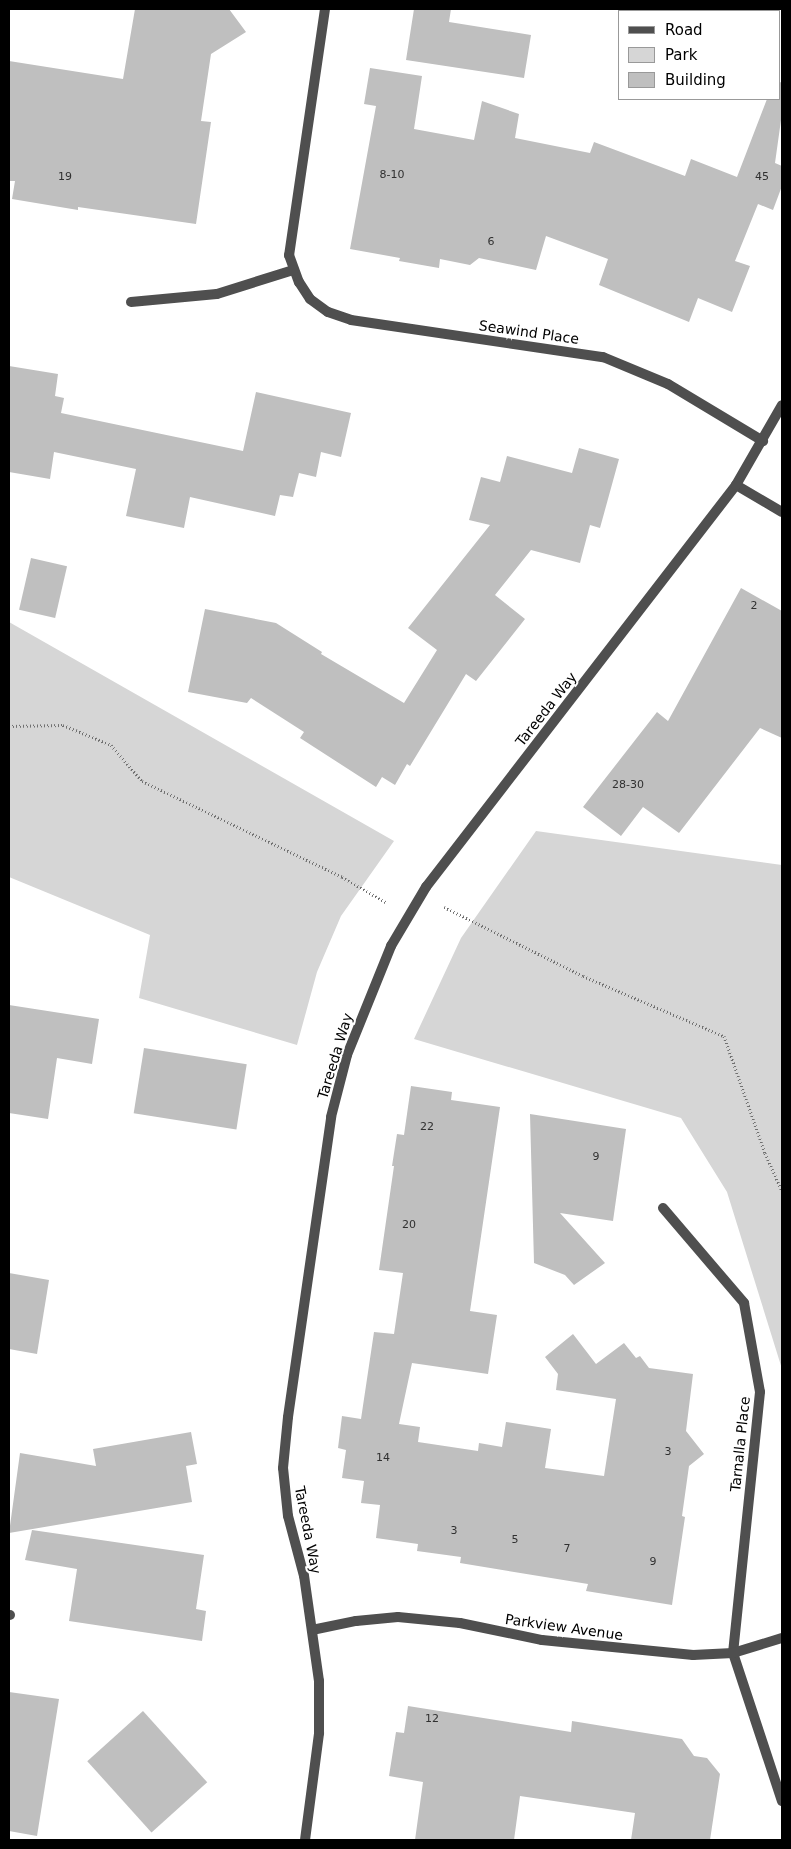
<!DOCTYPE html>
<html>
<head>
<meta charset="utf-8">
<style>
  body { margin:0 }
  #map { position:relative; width:791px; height:1849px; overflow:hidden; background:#fff; font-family:"DejaVu Sans",sans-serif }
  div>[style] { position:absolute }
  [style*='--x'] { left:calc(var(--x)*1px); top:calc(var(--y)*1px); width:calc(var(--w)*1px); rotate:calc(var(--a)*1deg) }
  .green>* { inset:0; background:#d6d6d6 }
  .building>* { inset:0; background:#bfbfbf; transform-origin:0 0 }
  .path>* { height:3px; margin-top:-1.5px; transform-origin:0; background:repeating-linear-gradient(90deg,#717171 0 1px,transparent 0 3.5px) }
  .minor>* { height:10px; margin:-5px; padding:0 5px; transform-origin:5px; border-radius:5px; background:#4f4f4f }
  .tertiary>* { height:10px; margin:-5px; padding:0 5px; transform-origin:5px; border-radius:5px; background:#4f4f4f }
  span { translate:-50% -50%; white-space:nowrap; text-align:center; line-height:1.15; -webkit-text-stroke:4px #fff; paint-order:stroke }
  .number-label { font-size:11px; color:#303030 }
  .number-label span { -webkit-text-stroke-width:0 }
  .street-label { font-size:14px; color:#000 }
  .frame { position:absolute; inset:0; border:10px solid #000; pointer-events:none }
  .legend { position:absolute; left:618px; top:10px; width:162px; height:90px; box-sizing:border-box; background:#fff; border:1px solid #999; margin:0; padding:6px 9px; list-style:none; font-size:15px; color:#000 }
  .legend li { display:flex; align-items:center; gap:10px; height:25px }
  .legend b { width:25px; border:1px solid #999 }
</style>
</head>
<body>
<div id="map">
  <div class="green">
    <div style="clip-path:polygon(9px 622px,394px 841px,341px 916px,317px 972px,297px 1045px,139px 998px,150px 935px,9px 877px)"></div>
    <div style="clip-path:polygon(536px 831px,782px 865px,782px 1369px,727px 1192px,681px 1118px,414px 1039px,461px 938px)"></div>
  </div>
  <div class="building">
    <div style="clip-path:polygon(135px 9px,229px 9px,246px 32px,211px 54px,201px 121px,211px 122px,196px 224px,78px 207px,78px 210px,12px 199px,15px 181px,9px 181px,9px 61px,123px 79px)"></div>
    <div style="clip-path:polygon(414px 9px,451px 9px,449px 22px,531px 35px,524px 78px,406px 60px)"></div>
    <div style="clip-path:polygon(370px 68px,422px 76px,414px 129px,474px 140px,482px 101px,519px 114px,515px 138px,590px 153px,594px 142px,685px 176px,691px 159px,737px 177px,767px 99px,780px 99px,780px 82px,782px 83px,782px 113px,775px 163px,782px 166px,782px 186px,773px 210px,758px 204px,735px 261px,750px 266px,732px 312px,698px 298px,689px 322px,599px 285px,608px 259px,546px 236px,536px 270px,479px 258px,470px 265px,440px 259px,439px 268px,399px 261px,400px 258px,350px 249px,376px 106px,364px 104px)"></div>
    <div style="clip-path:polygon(9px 366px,58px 374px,55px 396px,64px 398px,61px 413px,243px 451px,256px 392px,351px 413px,341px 457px,321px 452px,316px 477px,299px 473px,293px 497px,280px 495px,275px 516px,190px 497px,184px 528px,126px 516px,136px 469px,54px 452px,50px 479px,9px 472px)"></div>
    <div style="clip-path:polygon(579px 448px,619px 459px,600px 528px,590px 525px,580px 563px,531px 550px,495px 595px,525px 619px,476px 681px,466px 674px,410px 766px,407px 764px,395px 785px,382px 777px,376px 787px,300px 738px,304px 732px,251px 698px,247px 703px,188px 692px,205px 609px,276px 623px,322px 652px,321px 654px,404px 703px,437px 650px,408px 628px,490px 525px,469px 520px,481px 477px,500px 482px,507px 456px,572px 473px)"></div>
    <div style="left:31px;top:558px;width:37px;height:53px;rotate:13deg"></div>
    <div style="clip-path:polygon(741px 588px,782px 611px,782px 738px,760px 728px,679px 833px,643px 807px,621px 836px,583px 807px,657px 712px,668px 721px)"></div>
    <div style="clip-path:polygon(9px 1005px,99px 1019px,92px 1064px,57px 1058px,48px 1119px,9px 1113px)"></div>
    <div style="left:144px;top:1048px;width:104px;height:66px;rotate:9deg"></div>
    <div style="clip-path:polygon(411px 1086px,452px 1092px,451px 1100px,500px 1107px,470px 1311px,497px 1315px,488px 1374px,412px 1363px,399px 1424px,420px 1427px,418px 1442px,478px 1451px,479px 1443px,502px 1447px,506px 1422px,551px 1429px,545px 1468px,604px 1476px,616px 1399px,556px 1390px,558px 1374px,545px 1357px,573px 1334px,596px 1364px,624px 1343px,636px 1358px,640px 1356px,649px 1368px,693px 1374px,686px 1431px,704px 1454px,689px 1466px,682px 1516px,685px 1517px,672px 1605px,586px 1591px,588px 1584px,460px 1563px,461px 1557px,417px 1551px,418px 1544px,376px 1538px,380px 1505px,361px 1503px,364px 1481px,342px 1478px,346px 1450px,338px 1448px,342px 1416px,361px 1419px,374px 1332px,394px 1334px,403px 1273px,379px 1270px,394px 1166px,392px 1166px,397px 1134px,404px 1135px)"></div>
    <div style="clip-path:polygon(530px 1114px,626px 1129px,613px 1221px,560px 1213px,605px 1263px,574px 1285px,565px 1275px,534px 1263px)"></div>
    <div style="clip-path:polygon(9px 1273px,49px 1280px,37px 1354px,9px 1349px)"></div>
    <div style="clip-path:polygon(191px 1432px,197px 1464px,186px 1466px,192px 1502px,9px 1533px,20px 1453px,96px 1466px,93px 1449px)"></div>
    <div style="clip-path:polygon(32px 1530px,204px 1555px,196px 1609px,206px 1611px,202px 1641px,69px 1621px,77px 1569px,25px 1560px)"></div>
    <div style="clip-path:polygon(9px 1692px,59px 1699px,37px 1836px,9px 1831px)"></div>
    <div style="clip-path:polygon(408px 1706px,571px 1732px,572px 1721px,682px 1739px,694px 1756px,707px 1758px,720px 1774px,710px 1840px,631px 1840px,635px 1813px,520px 1796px,514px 1840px,415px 1840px,423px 1782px,389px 1776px,396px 1732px,404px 1733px)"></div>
    <div style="left:143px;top:1711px;width:96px;height:75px;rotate:48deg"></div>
  </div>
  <div class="path">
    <div style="--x:9;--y:726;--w:54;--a:-1.1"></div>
    <div style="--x:63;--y:725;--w:52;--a:22.6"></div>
    <div style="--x:111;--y:745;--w:48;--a:49.3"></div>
    <div style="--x:142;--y:781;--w:222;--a:25.6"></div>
    <div style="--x:342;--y:877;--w:52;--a:30"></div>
    <div style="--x:444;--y:907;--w:155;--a:26.4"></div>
    <div style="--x:583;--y:976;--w:153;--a:23.1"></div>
    <div style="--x:724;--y:1036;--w:124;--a:70.7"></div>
    <div style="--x:765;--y:1153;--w:42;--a:65.9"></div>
  </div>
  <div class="minor">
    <div style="--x:325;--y:9;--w:249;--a:98.3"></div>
    <div style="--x:289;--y:255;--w:29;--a:70"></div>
    <div style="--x:299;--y:282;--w:20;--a:57"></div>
    <div style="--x:310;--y:299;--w:22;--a:36"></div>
    <div style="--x:328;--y:312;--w:24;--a:19"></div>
    <div style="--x:351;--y:320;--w:255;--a:8.4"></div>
    <div style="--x:603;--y:357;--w:70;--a:22.6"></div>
    <div style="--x:668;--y:384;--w:111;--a:31"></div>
    <div style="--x:131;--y:302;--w:86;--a:-5.3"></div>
    <div style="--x:217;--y:294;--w:80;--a:-17.5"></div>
    <div style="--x:736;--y:485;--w:53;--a:30.4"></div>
    <div style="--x:663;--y:1208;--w:125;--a:49.5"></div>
    <div style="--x:744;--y:1303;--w:90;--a:79.8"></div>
    <div style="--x:760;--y:1392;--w:262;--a:95.9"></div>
    <div style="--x:733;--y:1653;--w:156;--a:71.7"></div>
    <div style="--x:9;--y:1615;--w:1;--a:0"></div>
    <div style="--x:312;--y:1630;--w:45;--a:-11.6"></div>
    <div style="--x:356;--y:1621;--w:42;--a:-5.4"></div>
    <div style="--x:398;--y:1617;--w:62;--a:5.5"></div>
    <div style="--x:460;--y:1623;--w:84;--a:11.7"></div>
    <div style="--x:542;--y:1640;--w:152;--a:5.7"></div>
    <div style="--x:693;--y:1655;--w:40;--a:-2.9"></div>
    <div style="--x:733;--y:1653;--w:51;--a:-17"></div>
  </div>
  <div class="tertiary">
    <div style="--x:305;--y:1840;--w:108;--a:-82.5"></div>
    <div style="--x:319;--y:1733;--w:52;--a:-90"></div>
    <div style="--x:319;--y:1681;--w:106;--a:-98.1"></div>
    <div style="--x:304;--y:1576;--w:62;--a:-104.9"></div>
    <div style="--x:288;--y:1516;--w:48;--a:-95.9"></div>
    <div style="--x:283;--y:1468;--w:51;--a:-84.4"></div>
    <div style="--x:288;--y:1417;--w:303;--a:-81.8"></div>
    <div style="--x:331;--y:1117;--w:64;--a:-75.5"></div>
    <div style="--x:347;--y:1055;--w:118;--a:-68"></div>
    <div style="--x:391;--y:946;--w:69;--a:-59.3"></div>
    <div style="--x:426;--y:887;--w:508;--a:-52.36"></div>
    <div style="--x:736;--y:485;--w:92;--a:-60.1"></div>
  </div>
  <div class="number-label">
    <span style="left:392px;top:175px">8-10</span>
    <span style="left:65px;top:177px">19</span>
    <span style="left:762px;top:177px">45</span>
    <span style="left:491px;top:242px">6</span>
    <span style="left:754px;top:606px">2</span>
    <span style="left:628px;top:785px">28-30</span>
    <span style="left:427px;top:1127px">22</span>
    <span style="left:596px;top:1157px">9</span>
    <span style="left:409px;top:1225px">20</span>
    <span style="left:668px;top:1452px">3</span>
    <span style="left:383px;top:1458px">14</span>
    <span style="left:454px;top:1531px">3</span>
    <span style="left:515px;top:1540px">5</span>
    <span style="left:567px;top:1549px">7</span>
    <span style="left:653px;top:1562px">9</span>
    <span style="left:432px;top:1719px">12</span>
  </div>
  <div class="street-label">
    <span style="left:529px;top:332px;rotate:8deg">Seawind Place</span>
    <span style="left:546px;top:709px;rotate:-52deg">Tareeda Way</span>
    <span style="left:335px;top:1056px;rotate:-73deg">Tareeda Way</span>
    <span style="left:740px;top:1444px;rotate:-84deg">Tarnalla Place</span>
    <span style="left:308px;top:1530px;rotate:79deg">Tareeda Way</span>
    <span style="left:564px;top:1627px;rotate:8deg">Parkview Avenue</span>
  </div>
  <div class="frame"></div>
  <ul class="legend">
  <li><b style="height:6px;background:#4f4f4f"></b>Road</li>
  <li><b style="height:14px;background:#d6d6d6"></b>Park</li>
  <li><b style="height:14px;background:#bfbfbf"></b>Building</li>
  </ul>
</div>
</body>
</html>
